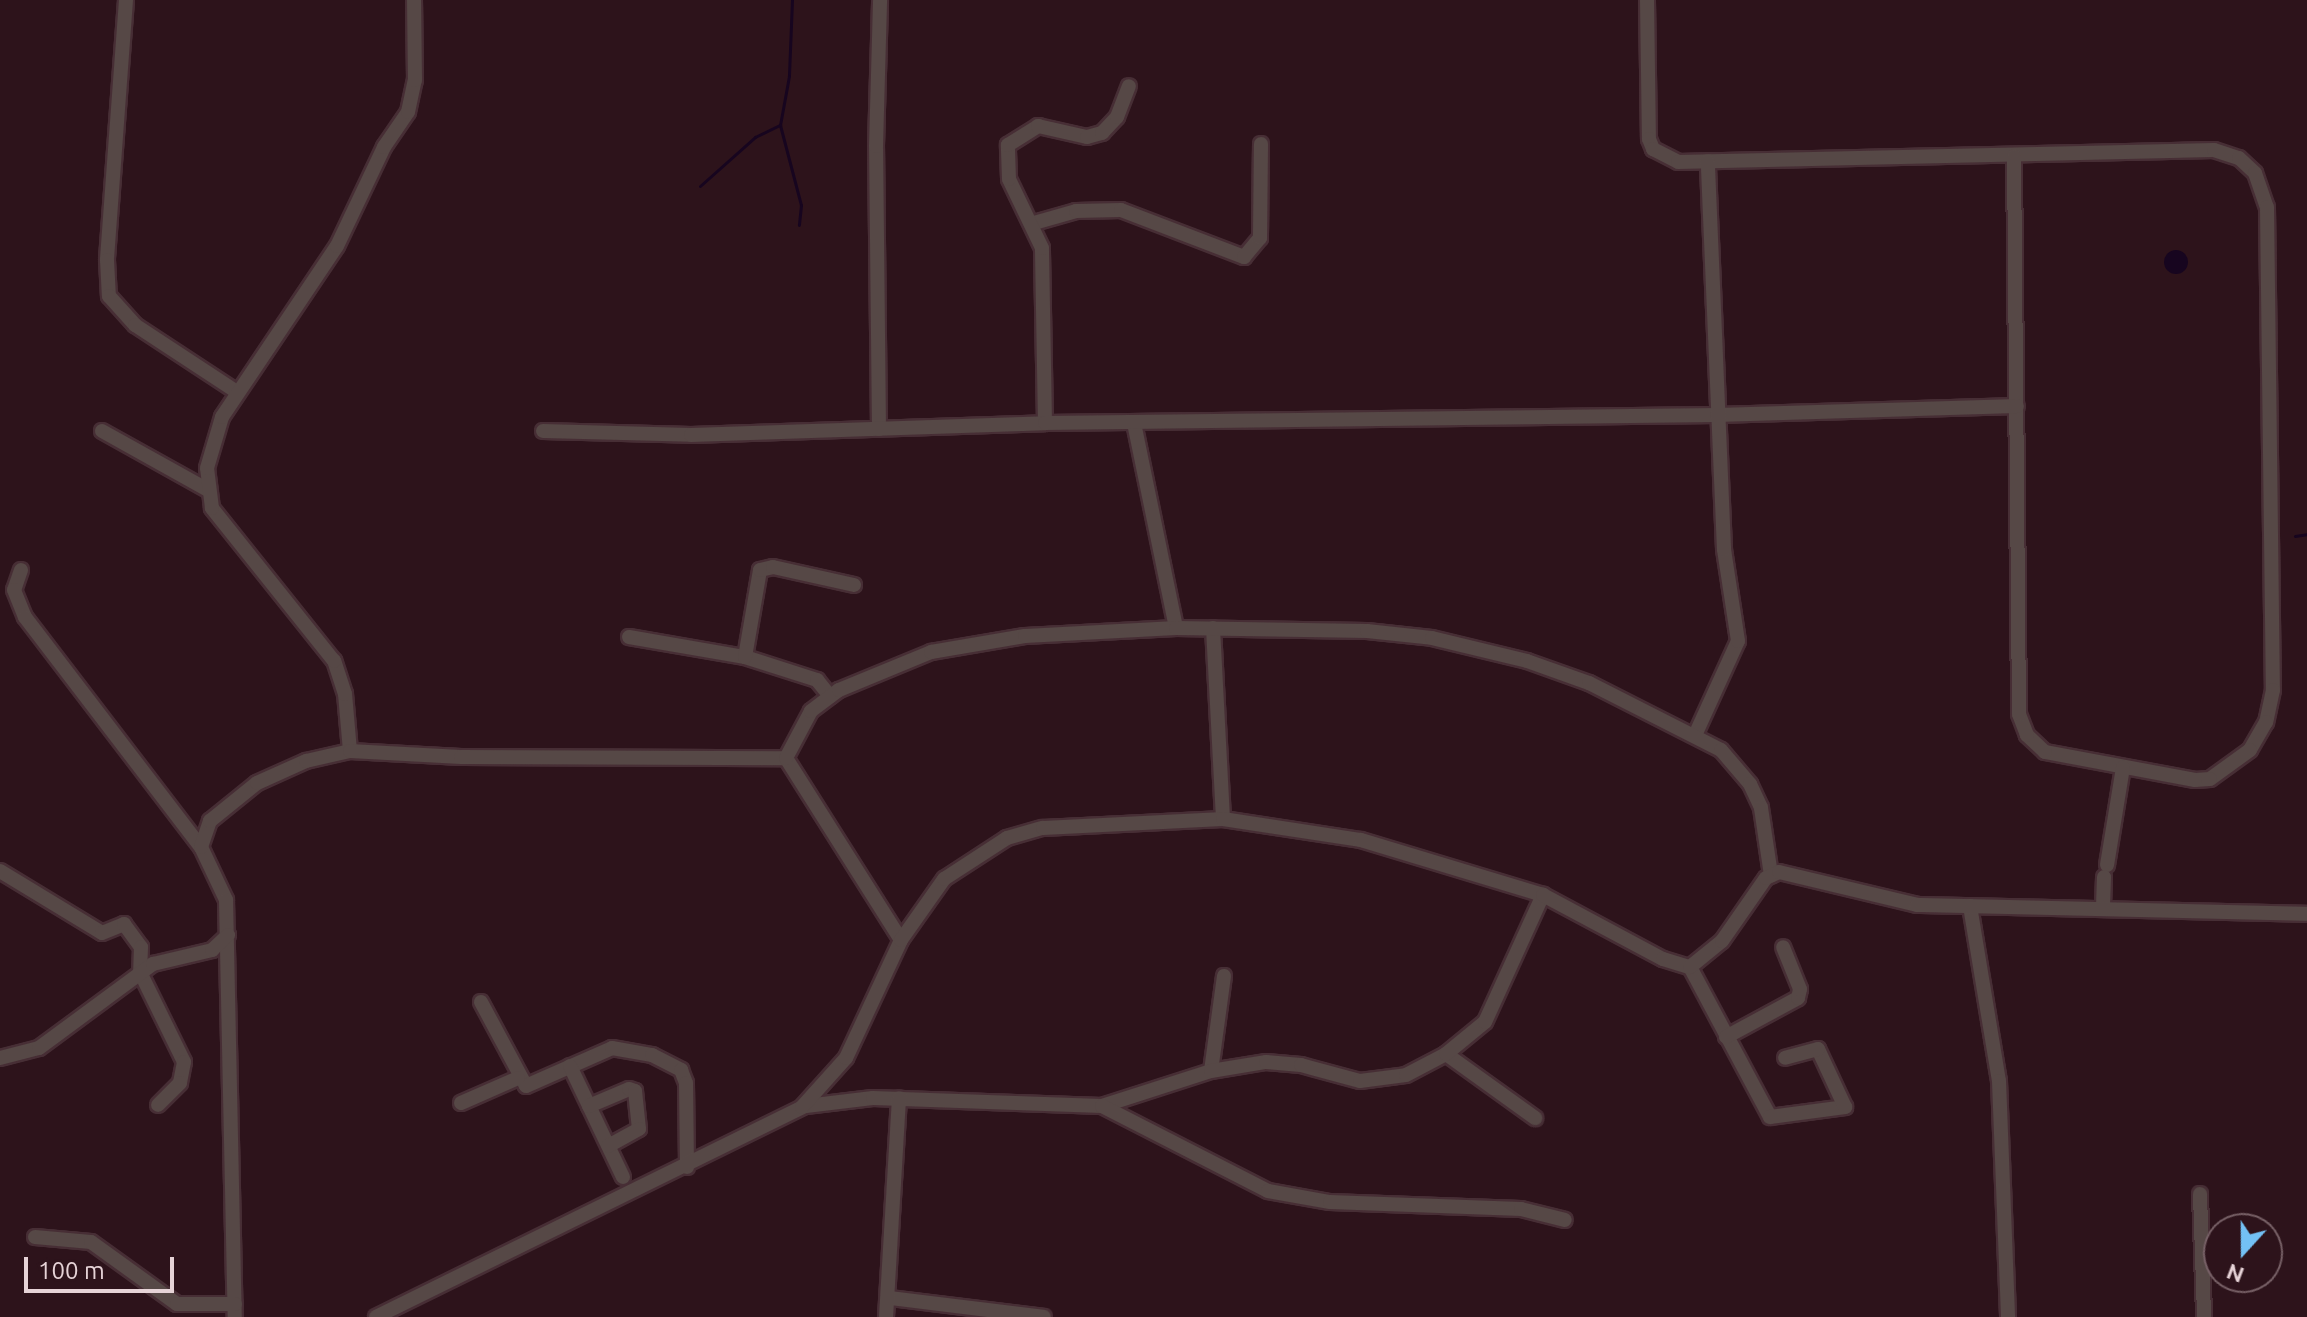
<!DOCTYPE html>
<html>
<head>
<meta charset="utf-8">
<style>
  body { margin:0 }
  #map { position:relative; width:2307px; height:1317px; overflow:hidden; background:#2d131b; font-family:Ubuntu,sans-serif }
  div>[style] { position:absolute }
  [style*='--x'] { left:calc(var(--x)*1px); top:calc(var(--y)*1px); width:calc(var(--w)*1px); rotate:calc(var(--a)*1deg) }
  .water>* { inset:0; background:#17051f }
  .round { border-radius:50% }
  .stream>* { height:3px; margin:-1.5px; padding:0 1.5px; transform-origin:1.5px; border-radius:1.5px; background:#17051f }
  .roads { filter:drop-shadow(2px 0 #472e35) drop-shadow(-2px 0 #472e35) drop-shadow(0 2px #472e35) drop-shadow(0 -2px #472e35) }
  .minor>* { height:14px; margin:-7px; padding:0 7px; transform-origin:7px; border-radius:7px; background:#564846 }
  span { translate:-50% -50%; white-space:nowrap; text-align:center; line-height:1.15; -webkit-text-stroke:8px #2d131b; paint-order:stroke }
  .north { position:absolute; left:2203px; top:1213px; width:80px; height:80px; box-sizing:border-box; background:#2d131b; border:2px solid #776066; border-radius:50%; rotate:201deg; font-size:22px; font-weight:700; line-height:32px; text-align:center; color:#e6d3d7 }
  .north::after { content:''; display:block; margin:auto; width:28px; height:36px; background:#73c1f5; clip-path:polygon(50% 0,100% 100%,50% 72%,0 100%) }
  .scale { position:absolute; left:24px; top:1257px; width:150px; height:36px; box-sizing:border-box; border:4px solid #e6d3d7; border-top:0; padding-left:10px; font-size:24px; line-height:28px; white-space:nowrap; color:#e6d3d7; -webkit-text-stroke:6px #2d131b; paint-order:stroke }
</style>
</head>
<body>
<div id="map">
  <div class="water">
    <div class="round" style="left:2164px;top:250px;width:24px;height:24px"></div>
  </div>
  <div class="stream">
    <div style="--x:792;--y:0;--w:76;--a:92.3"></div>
    <div style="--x:789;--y:76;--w:50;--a:100.4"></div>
    <div style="--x:780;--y:125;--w:83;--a:75.3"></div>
    <div style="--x:801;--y:205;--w:20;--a:96"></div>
    <div style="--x:700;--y:186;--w:74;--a:-41.7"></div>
    <div style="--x:755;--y:137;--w:28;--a:-26"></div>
    <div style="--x:2295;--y:536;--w:12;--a:-9"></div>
  </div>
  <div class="roads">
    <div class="minor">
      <div style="--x:126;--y:0;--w:261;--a:94.2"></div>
      <div style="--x:107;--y:260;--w:36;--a:87"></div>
      <div style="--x:109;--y:296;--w:39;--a:48"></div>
      <div style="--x:135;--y:325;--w:122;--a:33.3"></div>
      <div style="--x:1647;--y:0;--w:139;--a:89.2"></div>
      <div style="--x:1649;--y:139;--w:11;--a:68"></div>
      <div style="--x:1653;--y:149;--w:28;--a:27"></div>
      <div style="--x:1678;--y:162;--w:536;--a:-1.28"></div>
      <div style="--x:2214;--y:150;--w:26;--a:18"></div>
      <div style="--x:2239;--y:158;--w:22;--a:43"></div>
      <div style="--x:2255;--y:173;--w:36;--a:71"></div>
      <div style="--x:2267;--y:207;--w:483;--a:89.3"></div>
      <div style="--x:2273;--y:690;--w:33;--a:102"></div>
      <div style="--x:2266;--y:722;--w:32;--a:120"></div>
      <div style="--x:2250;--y:750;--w:49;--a:144.1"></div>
      <div style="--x:2210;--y:779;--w:15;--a:176"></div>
      <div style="--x:2195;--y:780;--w:153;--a:-169.4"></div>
      <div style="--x:2045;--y:752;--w:25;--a:-137"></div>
      <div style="--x:2027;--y:735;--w:22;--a:-111"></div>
      <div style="--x:2019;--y:714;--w:558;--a:-90.51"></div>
      <div style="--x:1034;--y:223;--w:44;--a:-15.9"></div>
      <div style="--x:1076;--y:211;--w:45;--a:-1.3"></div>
      <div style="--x:1121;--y:210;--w:132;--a:20.9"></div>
      <div style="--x:1244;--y:257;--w:25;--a:-50"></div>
      <div style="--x:1260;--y:238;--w:94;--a:-89.4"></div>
      <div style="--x:1045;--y:423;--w:175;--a:-91"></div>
      <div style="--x:1042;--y:248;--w:76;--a:-115.6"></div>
      <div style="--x:1009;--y:179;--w:34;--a:-92"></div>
      <div style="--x:1008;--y:145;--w:36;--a:-32"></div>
      <div style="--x:1038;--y:126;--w:50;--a:12.7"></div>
      <div style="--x:1087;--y:137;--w:16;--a:-15"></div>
      <div style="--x:1102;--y:133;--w:22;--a:-47"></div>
      <div style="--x:1117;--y:117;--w:33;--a:-69"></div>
      <div style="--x:1134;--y:423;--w:209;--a:78.4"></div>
      <div style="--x:879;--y:429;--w:283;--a:-90.6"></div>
      <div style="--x:876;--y:146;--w:146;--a:-88.4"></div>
      <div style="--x:102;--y:431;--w:119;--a:29.1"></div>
      <div style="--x:543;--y:431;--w:148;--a:1.5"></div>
      <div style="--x:691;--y:435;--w:354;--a:-1.9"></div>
      <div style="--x:1045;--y:423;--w:672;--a:-0.68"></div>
      <div style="--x:1717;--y:415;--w:300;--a:-1.7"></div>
      <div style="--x:21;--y:570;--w:21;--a:109"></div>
      <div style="--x:14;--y:590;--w:29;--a:68"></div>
      <div style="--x:25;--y:617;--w:290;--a:52.6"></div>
      <div style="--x:201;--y:847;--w:59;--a:64.7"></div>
      <div style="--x:226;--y:900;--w:417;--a:88.8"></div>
      <div style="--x:1213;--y:628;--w:191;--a:87"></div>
      <div style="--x:629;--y:637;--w:118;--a:9.8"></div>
      <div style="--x:745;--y:657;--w:76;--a:17.7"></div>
      <div style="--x:817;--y:680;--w:21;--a:51"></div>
      <div style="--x:745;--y:657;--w:88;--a:-80.2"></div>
      <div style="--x:760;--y:570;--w:13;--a:-13"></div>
      <div style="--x:773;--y:567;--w:83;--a:12.5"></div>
      <div style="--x:1696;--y:733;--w:101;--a:-65.5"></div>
      <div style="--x:1738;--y:641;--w:93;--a:-98.7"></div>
      <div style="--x:1724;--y:549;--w:388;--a:-92.4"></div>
      <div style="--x:350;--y:751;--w:57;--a:-95"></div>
      <div style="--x:345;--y:694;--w:35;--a:-108"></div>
      <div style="--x:334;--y:661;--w:196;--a:-128.6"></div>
      <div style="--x:212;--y:508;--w:40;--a:-97.1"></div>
      <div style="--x:207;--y:468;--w:53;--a:-73.6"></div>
      <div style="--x:222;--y:417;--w:206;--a:-56.1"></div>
      <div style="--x:337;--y:246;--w:110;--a:-64.6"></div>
      <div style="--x:384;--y:147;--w:42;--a:-55.6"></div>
      <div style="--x:408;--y:112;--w:33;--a:-78"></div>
      <div style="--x:415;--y:80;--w:80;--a:-90.7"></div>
      <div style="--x:201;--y:847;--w:28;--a:-71"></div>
      <div style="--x:210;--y:821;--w:60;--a:-39"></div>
      <div style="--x:257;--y:783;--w:54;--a:-24.2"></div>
      <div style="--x:306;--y:761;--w:45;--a:-12.8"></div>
      <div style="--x:350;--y:751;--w:111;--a:3.1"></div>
      <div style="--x:461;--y:757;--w:325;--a:0.2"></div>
      <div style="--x:2107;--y:865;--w:99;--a:-80.7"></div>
      <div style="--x:0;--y:871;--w:119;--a:31.3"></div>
      <div style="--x:102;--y:933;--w:24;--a:-22"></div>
      <div style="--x:124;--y:924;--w:29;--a:54"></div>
      <div style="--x:141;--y:947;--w:25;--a:92"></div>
      <div style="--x:140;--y:972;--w:100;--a:63.9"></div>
      <div style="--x:184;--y:1062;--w:21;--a:101"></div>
      <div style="--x:180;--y:1083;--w:31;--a:135"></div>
      <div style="--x:1970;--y:906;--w:177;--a:80.6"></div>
      <div style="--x:1999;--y:1081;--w:236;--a:87.8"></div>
      <div style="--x:2103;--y:906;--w:29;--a:-88"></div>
      <div style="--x:901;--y:940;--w:215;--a:-122.3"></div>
      <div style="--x:786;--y:758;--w:53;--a:-62"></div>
      <div style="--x:811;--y:711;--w:35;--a:-37"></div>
      <div style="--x:839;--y:690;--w:100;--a:-22.4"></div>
      <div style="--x:931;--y:652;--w:95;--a:-9.7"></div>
      <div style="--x:1025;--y:636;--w:151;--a:-3"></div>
      <div style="--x:1176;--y:628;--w:191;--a:0.9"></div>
      <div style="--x:1367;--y:631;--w:65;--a:6.1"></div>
      <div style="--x:1432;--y:638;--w:98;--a:13.6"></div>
      <div style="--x:1527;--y:661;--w:66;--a:19.5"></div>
      <div style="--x:1589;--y:683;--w:148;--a:26.9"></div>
      <div style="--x:1721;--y:750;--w:45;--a:49.5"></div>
      <div style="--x:1750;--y:784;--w:26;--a:65"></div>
      <div style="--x:1761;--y:808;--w:68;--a:81.5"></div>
      <div style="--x:1690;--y:967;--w:170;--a:61.9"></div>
      <div style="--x:1770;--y:1117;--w:76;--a:-7.6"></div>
      <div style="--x:1845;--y:1107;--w:64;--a:-115"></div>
      <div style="--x:1818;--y:1049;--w:34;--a:165"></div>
      <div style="--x:481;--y:1002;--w:95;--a:61.8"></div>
      <div style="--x:526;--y:1086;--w:94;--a:-23.8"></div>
      <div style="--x:612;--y:1048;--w:41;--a:9.9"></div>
      <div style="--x:652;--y:1055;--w:33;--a:27"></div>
      <div style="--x:681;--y:1070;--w:14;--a:69"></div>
      <div style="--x:686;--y:1083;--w:84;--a:89.3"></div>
      <div style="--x:1726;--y:1037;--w:82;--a:-28.4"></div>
      <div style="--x:1798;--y:998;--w:9;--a:-77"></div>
      <div style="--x:1800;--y:989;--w:45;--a:-112"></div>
      <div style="--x:1446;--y:1054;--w:110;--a:35.7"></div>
      <div style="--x:0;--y:1058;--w:40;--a:-14.4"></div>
      <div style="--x:39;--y:1048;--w:142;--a:-36.4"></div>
      <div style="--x:153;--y:964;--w:61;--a:-13.3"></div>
      <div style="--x:212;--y:950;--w:22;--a:-43"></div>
      <div style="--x:570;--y:1066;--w:123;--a:64.5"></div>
      <div style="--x:1211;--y:1071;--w:96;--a:-82.2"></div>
      <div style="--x:461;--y:1103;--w:62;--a:-23.7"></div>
      <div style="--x:589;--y:1106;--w:43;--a:-23"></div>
      <div style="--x:629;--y:1089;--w:6;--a:18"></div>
      <div style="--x:635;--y:1091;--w:38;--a:84"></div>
      <div style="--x:639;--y:1129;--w:35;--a:151"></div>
      <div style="--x:806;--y:1106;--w:67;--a:-6.8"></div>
      <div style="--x:873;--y:1098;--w:229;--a:2"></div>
      <div style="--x:1102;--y:1106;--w:114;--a:-17.8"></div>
      <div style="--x:1211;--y:1071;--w:56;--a:-9.3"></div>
      <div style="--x:1266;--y:1062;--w:35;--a:5"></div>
      <div style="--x:1301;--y:1065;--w:61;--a:15.2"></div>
      <div style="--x:1360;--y:1081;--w:46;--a:-7.4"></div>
      <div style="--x:1406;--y:1075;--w:45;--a:-27.7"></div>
      <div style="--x:1446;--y:1054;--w:50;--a:-39.4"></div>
      <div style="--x:1485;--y:1022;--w:140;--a:-65.5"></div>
      <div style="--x:1102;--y:1106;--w:186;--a:27.1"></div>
      <div style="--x:1268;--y:1191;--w:63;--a:10.1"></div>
      <div style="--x:1330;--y:1202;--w:191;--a:2.1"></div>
      <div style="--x:1521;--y:1209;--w:45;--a:14"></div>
      <div style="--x:2200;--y:1194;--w:123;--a:88.1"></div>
      <div style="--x:35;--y:1237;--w:56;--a:5.1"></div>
      <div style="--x:91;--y:1242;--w:106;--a:35.8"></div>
      <div style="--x:177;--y:1304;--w:58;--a:0"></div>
      <div style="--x:890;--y:1298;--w:155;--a:7"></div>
      <div style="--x:376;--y:1317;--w:475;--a:-26.2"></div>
      <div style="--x:802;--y:1107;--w:66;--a:-48.1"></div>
      <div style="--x:846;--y:1058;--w:130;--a:-65"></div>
      <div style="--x:901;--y:940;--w:75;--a:-54.8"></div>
      <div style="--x:944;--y:879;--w:75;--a:-33.1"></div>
      <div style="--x:1007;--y:838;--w:37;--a:-16"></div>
      <div style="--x:1043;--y:828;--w:180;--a:-2.9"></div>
      <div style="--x:1223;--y:819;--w:140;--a:8.7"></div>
      <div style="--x:1361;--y:840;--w:190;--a:16.8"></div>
      <div style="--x:1543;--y:895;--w:136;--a:28.1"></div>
      <div style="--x:1663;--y:959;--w:28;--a:17"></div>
      <div style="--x:1690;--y:967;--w:41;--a:-39.1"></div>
      <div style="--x:1722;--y:941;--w:77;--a:-55.1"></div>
      <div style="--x:1766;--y:878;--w:14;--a:-25"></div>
      <div style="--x:1779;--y:872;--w:142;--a:13.4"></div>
      <div style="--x:1917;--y:905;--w:390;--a:1.3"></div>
      <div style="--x:886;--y:1317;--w:219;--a:-86.6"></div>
    </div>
  </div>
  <div class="north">N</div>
  <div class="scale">100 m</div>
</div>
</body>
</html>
